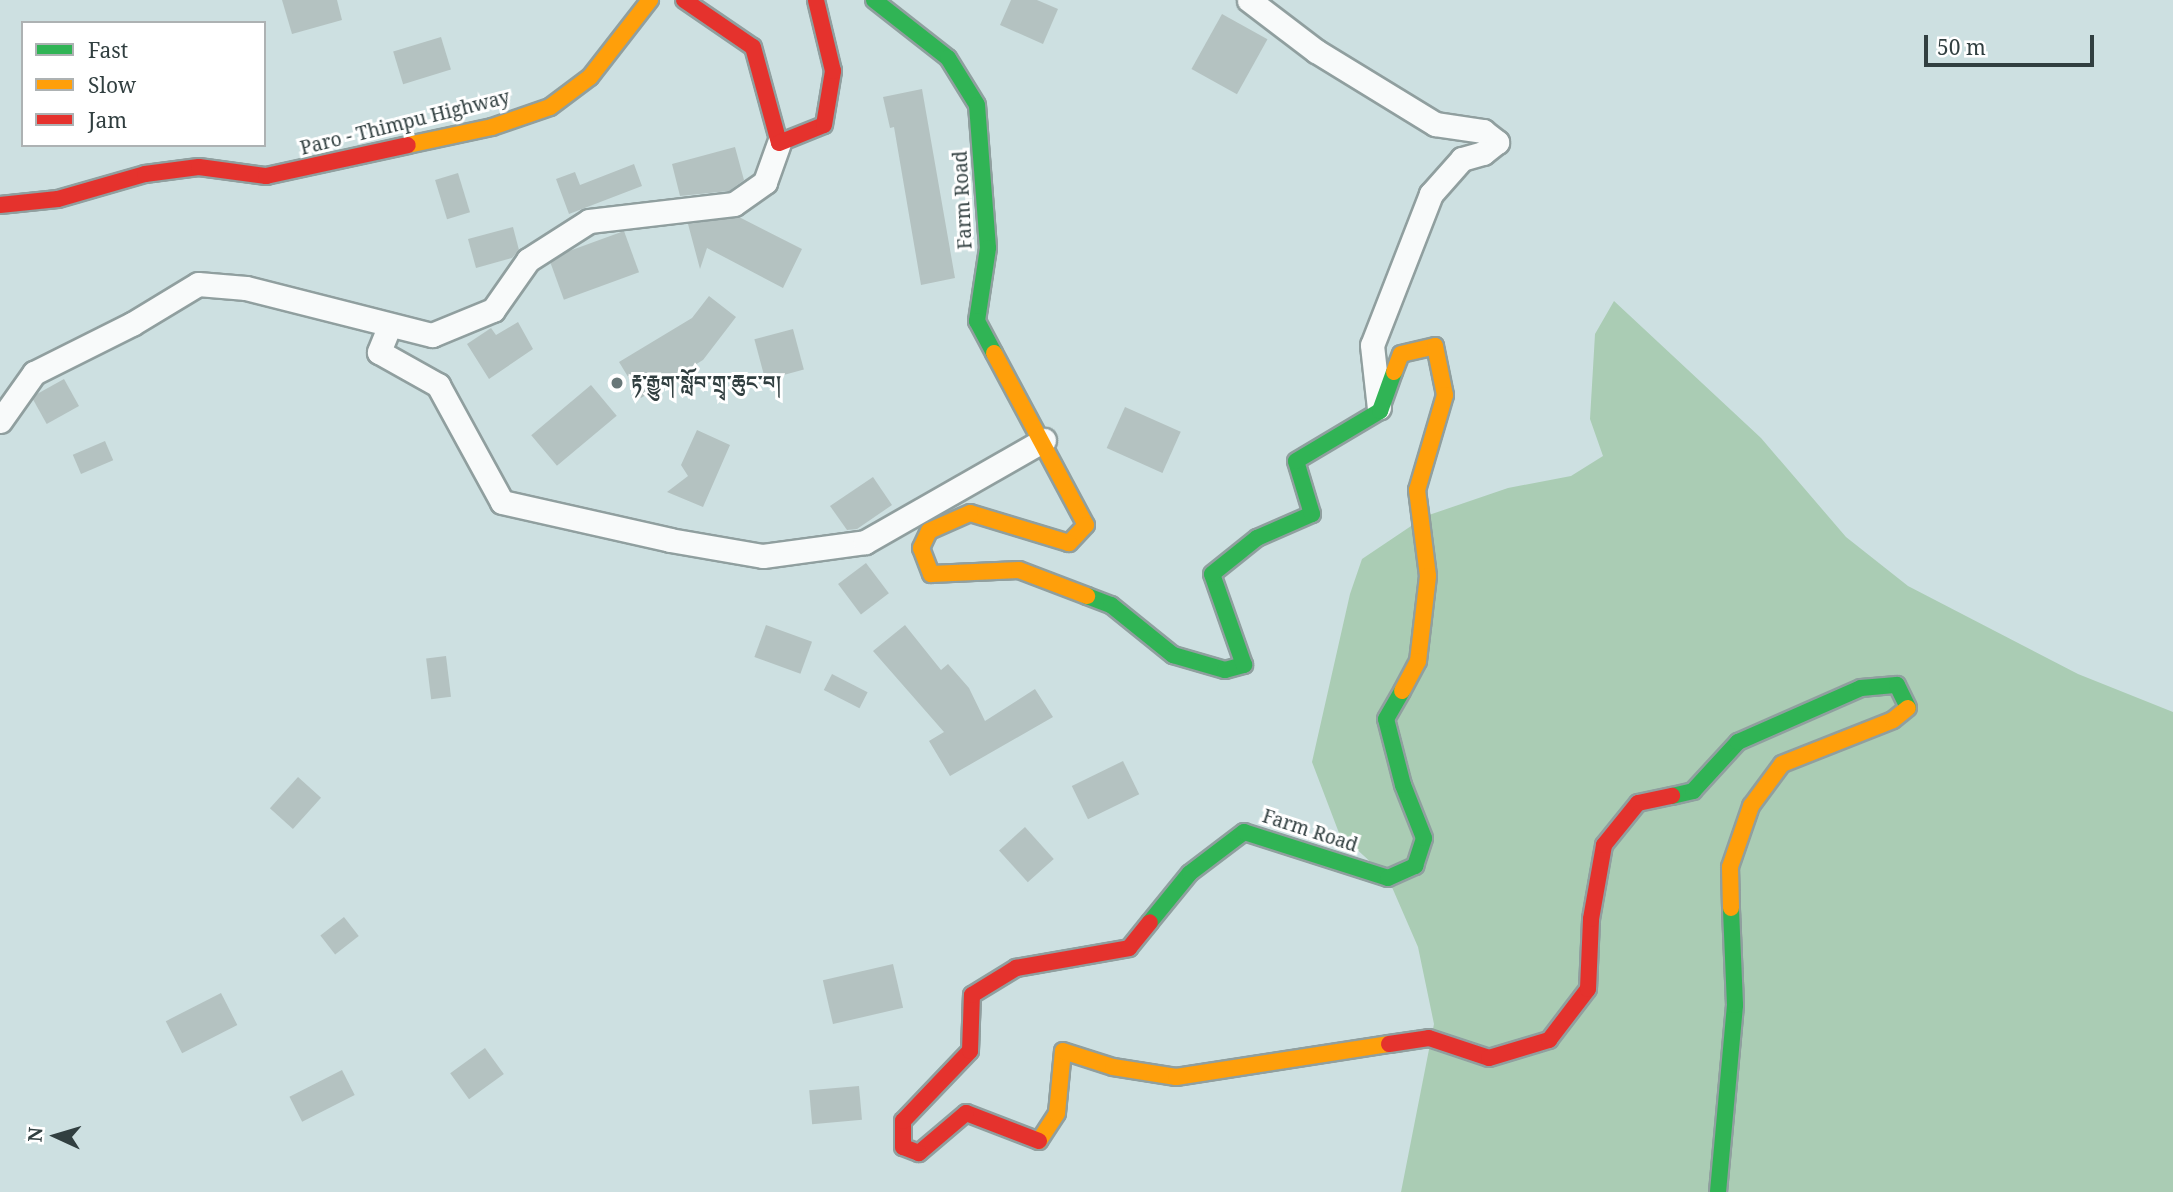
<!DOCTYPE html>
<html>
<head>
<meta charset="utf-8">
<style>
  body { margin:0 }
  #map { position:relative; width:2173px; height:1192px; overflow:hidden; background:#cde0e1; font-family:"Noto Serif","Noto Serif Tibetan",serif }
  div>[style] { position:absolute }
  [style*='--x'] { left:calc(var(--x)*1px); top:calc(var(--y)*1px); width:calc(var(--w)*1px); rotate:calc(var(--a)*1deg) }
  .forest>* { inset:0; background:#aaccb4 }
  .building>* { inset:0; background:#b4c2c1; transform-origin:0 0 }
  .roads { filter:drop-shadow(2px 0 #909f9f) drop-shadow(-2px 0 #909f9f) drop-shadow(0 2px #909f9f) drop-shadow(0 -2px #909f9f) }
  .street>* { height:23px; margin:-11.5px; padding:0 11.5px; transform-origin:11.5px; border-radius:11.5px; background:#f8fafa }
  .fast>* { height:16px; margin:-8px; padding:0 8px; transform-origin:8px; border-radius:8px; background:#30b455 }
  .slow>* { height:16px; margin:-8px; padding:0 8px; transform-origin:8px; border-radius:8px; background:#ff9f0a }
  .jam>* { height:16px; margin:-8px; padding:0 8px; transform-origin:8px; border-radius:8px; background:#e5322d }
  .dots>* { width:19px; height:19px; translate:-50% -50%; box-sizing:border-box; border:4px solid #fff; border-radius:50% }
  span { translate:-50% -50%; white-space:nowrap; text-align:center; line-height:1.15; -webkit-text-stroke:6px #fff; paint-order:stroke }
  .street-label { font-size:19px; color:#313f40 }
  .poi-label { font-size:19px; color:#313f40; font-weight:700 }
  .left { translate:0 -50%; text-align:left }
  .legend { position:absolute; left:21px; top:21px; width:245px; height:126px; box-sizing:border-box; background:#fff; border:2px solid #adb2b3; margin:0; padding:9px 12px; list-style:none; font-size:21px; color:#313f40 }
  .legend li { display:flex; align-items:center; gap:14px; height:35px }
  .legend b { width:35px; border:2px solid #adb2b3 }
  .north { position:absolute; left:21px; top:1101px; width:70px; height:70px; -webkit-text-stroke:5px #fff; paint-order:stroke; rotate:274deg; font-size:19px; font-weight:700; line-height:28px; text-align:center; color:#313f40 }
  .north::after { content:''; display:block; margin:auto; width:24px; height:32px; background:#313f40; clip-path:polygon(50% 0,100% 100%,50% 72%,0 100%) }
  .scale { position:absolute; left:1924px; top:35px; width:170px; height:32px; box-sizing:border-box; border:4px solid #313f40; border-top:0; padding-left:9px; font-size:21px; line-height:24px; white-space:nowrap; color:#313f40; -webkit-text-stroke:5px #fff; paint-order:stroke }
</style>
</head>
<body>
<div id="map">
  <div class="forest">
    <div style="clip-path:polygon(1614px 301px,1761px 438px,1846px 537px,1908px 586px,2078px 674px,2173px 712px,2173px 1192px,1401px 1192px,1434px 1024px,1418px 947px,1388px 878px,1339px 833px,1312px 762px,1350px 594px,1362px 559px,1426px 516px,1508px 488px,1571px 476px,1603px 456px,1590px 419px,1595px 334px)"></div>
  </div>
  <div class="building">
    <div style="clip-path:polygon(282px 0,337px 0,342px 20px,292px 34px)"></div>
    <div style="clip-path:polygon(1011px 0,1037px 0,1058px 9px,1043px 44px,1000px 25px)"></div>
    <div style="left:1222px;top:14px;width:52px;height:63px;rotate:29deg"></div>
    <div style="left:441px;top:37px;width:34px;height:50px;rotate:73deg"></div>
    <div style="clip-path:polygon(922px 89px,955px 278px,921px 285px,894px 127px,890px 128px,883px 97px)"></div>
    <div style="clip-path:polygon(735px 147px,744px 180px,729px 191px,680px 196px,672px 164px)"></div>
    <div style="clip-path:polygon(634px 164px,642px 186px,569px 214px,556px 179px,575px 172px,580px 185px)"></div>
    <div style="left:458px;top:173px;width:41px;height:24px;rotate:73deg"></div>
    <div style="clip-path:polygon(739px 217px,802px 249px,783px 288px,707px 248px,700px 269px,688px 224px)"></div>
    <div style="clip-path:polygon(513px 227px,519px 250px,512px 258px,476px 268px,468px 239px)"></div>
    <div style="left:624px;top:231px;width:44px;height:80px;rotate:70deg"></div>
    <div style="clip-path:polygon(709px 296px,736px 317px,703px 360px,641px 398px,619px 362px,692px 318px)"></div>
    <div style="clip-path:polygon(518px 322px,533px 349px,489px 379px,467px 344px,491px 328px,496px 335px)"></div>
    <div style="left:793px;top:329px;width:42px;height:40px;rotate:75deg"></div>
    <div style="left:64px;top:379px;width:31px;height:37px;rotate:61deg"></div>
    <div style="left:591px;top:385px;width:40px;height:78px;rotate:50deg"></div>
    <div style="left:1125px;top:407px;width:61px;height:45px;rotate:24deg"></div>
    <div style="clip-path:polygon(697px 430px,730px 445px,703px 507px,667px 492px,688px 476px,681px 465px)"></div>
    <div style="left:105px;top:441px;width:21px;height:35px;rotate:67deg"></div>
    <div style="clip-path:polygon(873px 477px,892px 505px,857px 529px,847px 530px,830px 506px)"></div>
    <div style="left:866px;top:563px;width:38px;height:35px;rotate:53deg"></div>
    <div style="left:766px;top:625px;width:49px;height:34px;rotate:20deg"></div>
    <div style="clip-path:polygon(905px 625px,941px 670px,948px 664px,969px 688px,985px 721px,1035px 689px,1053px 717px,950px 776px,929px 741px,944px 732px,873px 651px)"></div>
    <div style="left:446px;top:656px;width:41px;height:20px;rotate:83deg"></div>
    <div style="left:832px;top:674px;width:40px;height:18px;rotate:27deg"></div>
    <div style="left:1123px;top:761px;width:37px;height:57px;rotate:64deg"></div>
    <div style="left:298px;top:777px;width:31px;height:42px;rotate:42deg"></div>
    <div style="left:1025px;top:827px;width:43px;height:35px;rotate:48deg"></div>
    <div style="left:344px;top:917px;width:24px;height:30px;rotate:52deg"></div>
    <div style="left:893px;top:964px;width:45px;height:72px;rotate:77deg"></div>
    <div style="left:221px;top:993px;width:36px;height:62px;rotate:63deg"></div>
    <div style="left:485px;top:1048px;width:32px;height:43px;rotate:54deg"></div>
    <div style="left:342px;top:1070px;width:28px;height:59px;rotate:63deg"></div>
    <div style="left:859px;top:1086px;width:34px;height:50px;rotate:85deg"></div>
  </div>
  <div class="roads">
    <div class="street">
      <div style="--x:1249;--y:0;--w:84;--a:37.3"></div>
      <div style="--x:1316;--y:51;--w:140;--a:31.5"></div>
      <div style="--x:1435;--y:124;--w:49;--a:8.3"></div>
      <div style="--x:1483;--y:131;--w:18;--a:38"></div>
      <div style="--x:1497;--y:142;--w:18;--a:142"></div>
      <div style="--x:1483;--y:153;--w:22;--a:164"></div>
      <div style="--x:1462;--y:159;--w:47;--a:131.5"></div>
      <div style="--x:1431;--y:194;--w:162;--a:111.3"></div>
      <div style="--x:1372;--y:345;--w:63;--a:83.7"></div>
      <div style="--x:389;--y:327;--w:27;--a:112"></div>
      <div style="--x:379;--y:352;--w:68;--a:29.2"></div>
      <div style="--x:438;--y:385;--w:133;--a:61.3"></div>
      <div style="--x:502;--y:502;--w:172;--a:12.7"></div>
      <div style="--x:670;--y:540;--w:94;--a:9.8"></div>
      <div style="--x:763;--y:556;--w:103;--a:-7.8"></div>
      <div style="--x:865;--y:542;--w:206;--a:-29.7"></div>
      <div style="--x:0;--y:421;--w:59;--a:-54.7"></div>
      <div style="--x:34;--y:373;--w:110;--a:-26.6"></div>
      <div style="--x:132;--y:324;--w:77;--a:-31.2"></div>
      <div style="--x:198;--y:284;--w:48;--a:4.8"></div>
      <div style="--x:246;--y:288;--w:192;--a:14.2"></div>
      <div style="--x:432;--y:335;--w:66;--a:-22.3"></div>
      <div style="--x:493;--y:310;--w:61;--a:-55"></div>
      <div style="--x:528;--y:260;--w:72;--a:-32.6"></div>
      <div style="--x:589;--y:221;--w:146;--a:-6.7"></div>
      <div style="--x:734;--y:204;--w:38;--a:-35"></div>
      <div style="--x:765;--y:182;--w:41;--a:-70.3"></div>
    </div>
    <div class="fast">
      <div style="--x:874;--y:0;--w:94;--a:38.1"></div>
      <div style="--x:948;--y:58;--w:55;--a:58.3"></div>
      <div style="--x:977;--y:105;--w:143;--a:85.6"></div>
      <div style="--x:988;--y:248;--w:74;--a:98.6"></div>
      <div style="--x:977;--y:321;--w:36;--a:62"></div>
      <div style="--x:1087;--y:596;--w:26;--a:21"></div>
      <div style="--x:1111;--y:605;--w:80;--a:38.9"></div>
      <div style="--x:1173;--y:655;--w:54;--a:16.1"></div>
      <div style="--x:1225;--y:670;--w:20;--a:-15"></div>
      <div style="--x:1244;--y:665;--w:96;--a:-109.4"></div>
      <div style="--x:1212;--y:574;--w:58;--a:-38.7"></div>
      <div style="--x:1257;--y:538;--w:60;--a:-23.6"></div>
      <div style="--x:1312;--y:514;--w:55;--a:-106.8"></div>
      <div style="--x:1296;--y:461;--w:98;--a:-30.8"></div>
      <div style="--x:1380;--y:411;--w:41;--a:-70.3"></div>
      <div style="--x:1672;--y:796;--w:22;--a:-13"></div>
      <div style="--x:1693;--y:791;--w:67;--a:-47.4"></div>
      <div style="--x:1738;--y:742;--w:134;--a:-23.7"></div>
      <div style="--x:1861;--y:688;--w:36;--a:-5"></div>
      <div style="--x:1897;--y:685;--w:25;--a:64"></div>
      <div style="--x:1150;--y:922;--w:63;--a:-50.8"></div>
      <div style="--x:1190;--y:873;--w:68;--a:-37.2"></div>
      <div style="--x:1244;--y:832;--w:151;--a:17.7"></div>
      <div style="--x:1388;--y:878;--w:30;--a:-24"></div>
      <div style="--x:1415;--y:866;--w:29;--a:-72"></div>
      <div style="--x:1424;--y:838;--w:57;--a:-111.6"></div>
      <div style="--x:1403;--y:785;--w:68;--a:-104.4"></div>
      <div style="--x:1386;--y:719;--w:32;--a:-60"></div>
      <div style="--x:1718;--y:1192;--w:188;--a:-84.8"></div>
      <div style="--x:1735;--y:1005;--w:97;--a:-92.4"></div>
    </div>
    <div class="slow">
      <div style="--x:408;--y:145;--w:86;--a:-12.1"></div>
      <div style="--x:492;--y:127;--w:61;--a:-19"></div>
      <div style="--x:550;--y:107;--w:50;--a:-36.9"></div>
      <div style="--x:590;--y:77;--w:98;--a:-52.1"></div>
      <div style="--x:994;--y:353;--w:195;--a:61.9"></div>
      <div style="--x:1086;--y:525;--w:25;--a:133"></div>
      <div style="--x:1069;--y:543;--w:103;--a:-163.1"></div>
      <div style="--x:970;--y:513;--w:45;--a:156.3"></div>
      <div style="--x:929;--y:531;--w:19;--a:115"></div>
      <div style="--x:921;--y:548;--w:28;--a:69"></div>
      <div style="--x:931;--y:574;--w:88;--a:-2.6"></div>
      <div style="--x:1019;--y:570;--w:73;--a:20.9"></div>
      <div style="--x:1394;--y:372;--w:19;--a:-69"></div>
      <div style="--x:1401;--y:354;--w:35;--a:-13"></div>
      <div style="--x:1435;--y:346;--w:50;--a:78.5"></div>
      <div style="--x:1445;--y:395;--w:99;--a:106.4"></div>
      <div style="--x:1417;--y:490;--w:87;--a:82.7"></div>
      <div style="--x:1428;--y:576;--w:86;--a:96.7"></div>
      <div style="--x:1418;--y:661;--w:34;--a:118"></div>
      <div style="--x:1731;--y:908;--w:41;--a:-91.4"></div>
      <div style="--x:1730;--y:867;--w:65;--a:-71"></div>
      <div style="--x:1751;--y:806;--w:52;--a:-53.6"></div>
      <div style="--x:1782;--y:764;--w:119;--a:-21.6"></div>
      <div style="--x:1893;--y:720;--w:19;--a:-39"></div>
      <div style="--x:1039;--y:1141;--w:33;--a:-57"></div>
      <div style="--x:1057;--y:1113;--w:62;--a:-84.5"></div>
      <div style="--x:1063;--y:1051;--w:52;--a:17.7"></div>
      <div style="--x:1113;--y:1067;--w:64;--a:9"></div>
      <div style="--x:1176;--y:1077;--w:216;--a:-8.8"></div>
    </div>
    <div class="jam">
      <div style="--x:684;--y:0;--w:83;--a:34.3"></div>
      <div style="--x:753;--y:47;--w:99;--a:74.8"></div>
      <div style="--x:779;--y:143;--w:48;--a:-21.8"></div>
      <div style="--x:824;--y:125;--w:55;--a:-80.5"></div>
      <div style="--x:833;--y:71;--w:73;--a:-103.5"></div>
      <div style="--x:0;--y:205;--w:58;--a:-5.9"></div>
      <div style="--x:58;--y:199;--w:91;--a:-16"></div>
      <div style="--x:145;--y:174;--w:54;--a:-7.4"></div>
      <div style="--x:199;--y:167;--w:68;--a:7.7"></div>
      <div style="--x:266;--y:176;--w:145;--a:-12.3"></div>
      <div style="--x:1389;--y:1044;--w:40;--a:-8.5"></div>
      <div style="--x:1429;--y:1038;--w:63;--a:18.4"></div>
      <div style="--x:1489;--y:1058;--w:63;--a:-16.7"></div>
      <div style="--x:1549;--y:1040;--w:64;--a:-52.6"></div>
      <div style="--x:1588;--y:989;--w:70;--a:-87.5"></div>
      <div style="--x:1591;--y:919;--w:75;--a:-80"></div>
      <div style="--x:1604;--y:845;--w:54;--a:-51"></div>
      <div style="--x:1638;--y:803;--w:35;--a:-12"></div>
      <div style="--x:1039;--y:1141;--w:78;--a:-159"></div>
      <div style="--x:966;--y:1113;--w:62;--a:139.6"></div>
      <div style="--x:919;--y:1153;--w:17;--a:-159"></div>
      <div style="--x:903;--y:1147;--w:26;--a:-90"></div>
      <div style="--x:903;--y:1121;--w:97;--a:-46.3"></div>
      <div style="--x:970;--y:1051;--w:56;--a:-88"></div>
      <div style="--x:972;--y:995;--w:52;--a:-31.5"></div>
      <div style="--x:1016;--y:968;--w:115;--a:-10"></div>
      <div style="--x:1129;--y:948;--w:33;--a:-51"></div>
    </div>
  </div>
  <div class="dots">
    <div style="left:617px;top:383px;background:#687778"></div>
  </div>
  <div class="street-label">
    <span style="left:405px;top:123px;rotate:-14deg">Paro - Thimpu Highway</span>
    <span style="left:963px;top:200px;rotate:-93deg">Farm Road</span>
    <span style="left:1310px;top:831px;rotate:18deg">Farm Road</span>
  </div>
  <div class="poi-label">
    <span class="left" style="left:631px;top:383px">རྟ་རྒྱུག་སློབ་གྲྭ་ཆུང་བ།</span>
  </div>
  <ul class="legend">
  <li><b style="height:9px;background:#30b455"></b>Fast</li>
  <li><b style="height:9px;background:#ff9f0a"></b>Slow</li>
  <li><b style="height:9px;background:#e5322d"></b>Jam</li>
  </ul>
  <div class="north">N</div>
  <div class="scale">50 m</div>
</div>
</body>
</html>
